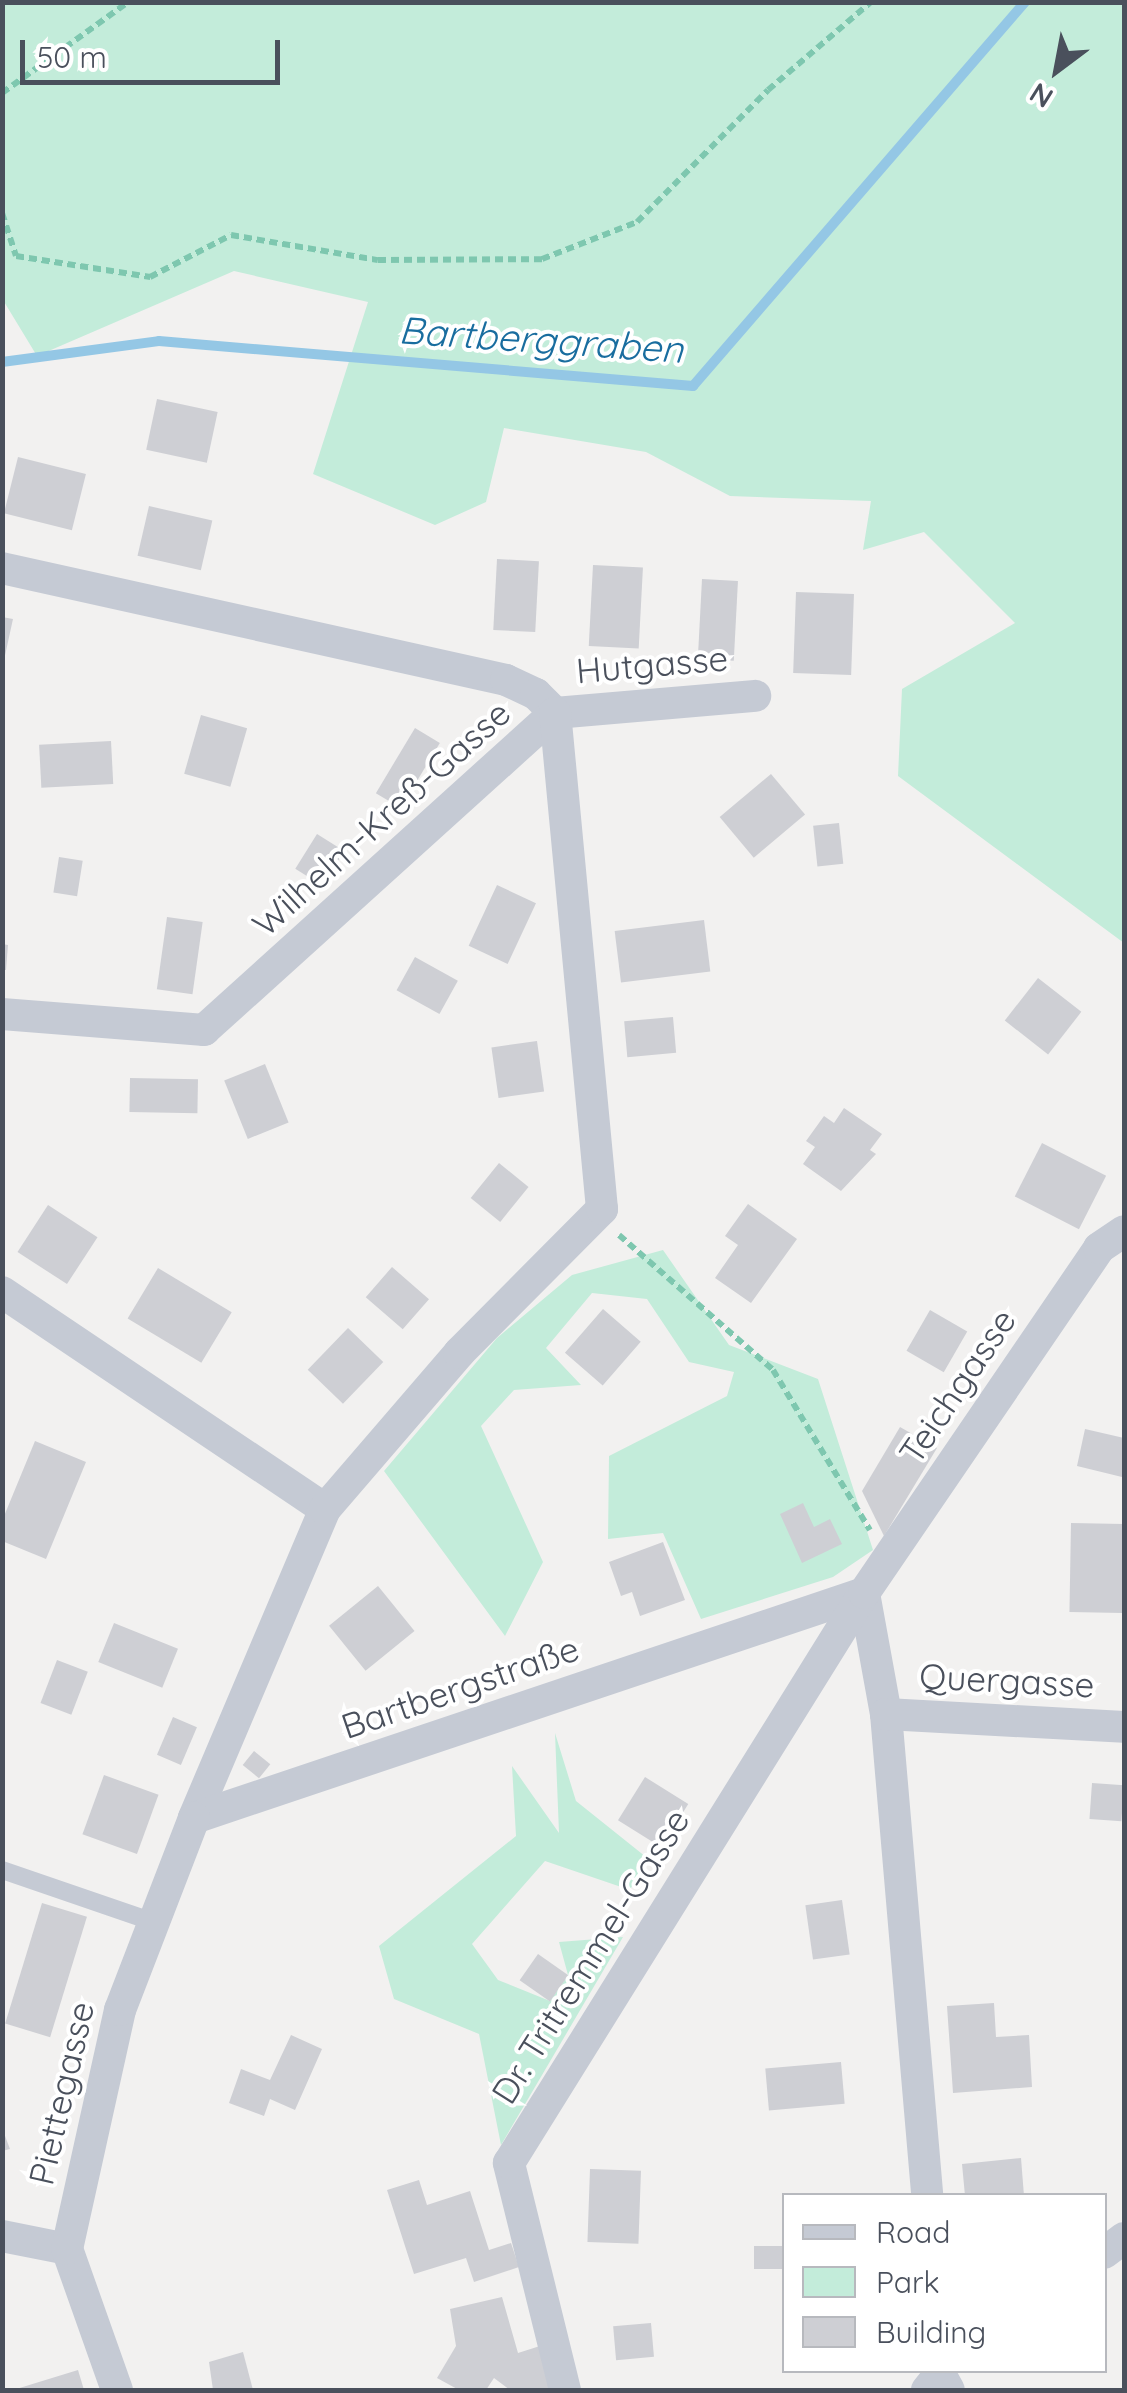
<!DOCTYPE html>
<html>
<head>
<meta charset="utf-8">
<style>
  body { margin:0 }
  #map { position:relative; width:1127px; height:2393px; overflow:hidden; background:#f2f1f0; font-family:Quicksand,sans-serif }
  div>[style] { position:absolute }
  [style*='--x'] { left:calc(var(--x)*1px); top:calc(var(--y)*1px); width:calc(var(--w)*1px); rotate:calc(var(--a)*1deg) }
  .green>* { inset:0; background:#c3ecda }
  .stream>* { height:10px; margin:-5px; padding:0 5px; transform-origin:5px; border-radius:5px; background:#94c7e5 }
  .building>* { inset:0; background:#cecfd4; transform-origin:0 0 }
  .path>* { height:6px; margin-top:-3px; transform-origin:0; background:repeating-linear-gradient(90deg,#7ec7af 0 8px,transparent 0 13px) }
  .service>* { height:18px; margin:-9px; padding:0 9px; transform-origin:9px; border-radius:9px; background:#c5cad4 }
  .minor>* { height:32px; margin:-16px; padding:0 16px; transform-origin:16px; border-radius:16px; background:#c5cad4 }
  span { translate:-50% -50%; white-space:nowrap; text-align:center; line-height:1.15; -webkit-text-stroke:8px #fff; paint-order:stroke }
  .street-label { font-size:35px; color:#4a505c }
  .water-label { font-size:38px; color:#196d9f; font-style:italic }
  .frame { position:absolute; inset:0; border:5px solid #4a505c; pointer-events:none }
  .legend { position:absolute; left:782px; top:2193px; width:325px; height:180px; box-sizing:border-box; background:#fff; border:2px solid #b7b9be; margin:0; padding:12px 18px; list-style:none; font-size:30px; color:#4a505c }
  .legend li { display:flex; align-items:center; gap:20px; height:50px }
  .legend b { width:50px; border:2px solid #b7b9be }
  .north { position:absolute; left:1007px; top:20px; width:100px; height:100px; -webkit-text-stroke:8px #fff; paint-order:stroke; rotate:212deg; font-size:28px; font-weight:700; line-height:40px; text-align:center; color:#4a505c }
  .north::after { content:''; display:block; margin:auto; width:35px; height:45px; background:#4a505c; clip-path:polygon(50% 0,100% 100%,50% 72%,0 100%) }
  .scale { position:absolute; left:20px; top:40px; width:260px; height:45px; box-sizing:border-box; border:5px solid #4a505c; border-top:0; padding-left:12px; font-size:30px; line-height:35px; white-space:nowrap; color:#4a505c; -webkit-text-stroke:8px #fff; paint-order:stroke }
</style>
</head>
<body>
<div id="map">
  <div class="green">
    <div style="clip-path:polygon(3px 2px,1124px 3px,1124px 943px,898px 776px,902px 689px,1015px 623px,924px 532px,863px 550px,871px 501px,730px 496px,646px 452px,504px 428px,486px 502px,435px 525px,313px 474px,368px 302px,234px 271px,37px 356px,3px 300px)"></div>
    <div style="clip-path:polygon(663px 1250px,729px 1345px,818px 1379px,873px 1550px,833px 1577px,701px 1619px,663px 1533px,608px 1539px,609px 1456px,727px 1396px,734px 1372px,689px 1362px,647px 1299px,592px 1293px,546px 1348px,581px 1385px,514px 1390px,481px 1426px,543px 1562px,505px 1636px,384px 1471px,497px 1338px,572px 1275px)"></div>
    <div style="clip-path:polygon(555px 1733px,576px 1801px,646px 1857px,630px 1890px,545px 1861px,472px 1944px,498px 1980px,550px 2001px,568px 1975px,559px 1942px,623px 1937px,501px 2145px,479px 2034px,394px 1999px,379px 1946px,516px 1836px,512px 1766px,559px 1833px)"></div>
  </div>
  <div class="stream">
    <div style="--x:2;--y:362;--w:158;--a:-7.6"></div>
    <div style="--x:159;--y:341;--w:536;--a:4.82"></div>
    <div style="--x:693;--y:386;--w:508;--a:-49.15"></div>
  </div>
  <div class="building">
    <div style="left:157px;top:399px;width:62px;height:52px;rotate:12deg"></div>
    <div style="left:18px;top:457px;width:70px;height:58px;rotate:14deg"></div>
    <div style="left:149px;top:506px;width:65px;height:51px;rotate:13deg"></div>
    <div style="left:497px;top:559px;width:42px;height:71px;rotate:3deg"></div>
    <div style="left:593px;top:565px;width:50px;height:81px;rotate:3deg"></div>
    <div style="left:702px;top:579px;width:36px;height:80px;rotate:3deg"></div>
    <div style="left:796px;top:592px;width:58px;height:81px;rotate:2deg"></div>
    <div style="clip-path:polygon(2px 617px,13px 619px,4px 660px,2px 660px)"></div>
    <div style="left:201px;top:715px;width:48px;height:61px;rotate:16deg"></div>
    <div style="left:415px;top:728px;width:29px;height:76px;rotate:31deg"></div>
    <div style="left:111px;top:741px;width:43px;height:72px;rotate:87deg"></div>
    <div style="left:771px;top:774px;width:53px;height:67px;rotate:50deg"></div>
    <div style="left:839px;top:823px;width:41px;height:26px;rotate:84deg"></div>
    <div style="left:317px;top:834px;width:32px;height:41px;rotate:32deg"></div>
    <div style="left:59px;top:857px;width:24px;height:36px;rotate:9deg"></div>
    <div style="left:497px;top:885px;width:43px;height:67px;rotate:25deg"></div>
    <div style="left:167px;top:917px;width:36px;height:73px;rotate:8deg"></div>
    <div style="left:704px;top:920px;width:52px;height:90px;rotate:83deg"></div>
    <div style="clip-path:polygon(2px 944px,8px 945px,6px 970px,2px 970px)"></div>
    <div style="left:415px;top:957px;width:49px;height:38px;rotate:29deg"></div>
    <div style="left:1038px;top:978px;width:55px;height:54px;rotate:38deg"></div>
    <div style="left:673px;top:1017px;width:36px;height:49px;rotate:85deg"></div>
    <div style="left:537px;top:1041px;width:51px;height:46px;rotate:82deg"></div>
    <div style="left:265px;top:1064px;width:63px;height:44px;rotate:68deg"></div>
    <div style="left:130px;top:1078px;width:68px;height:34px;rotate:1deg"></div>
    <div style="clip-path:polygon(844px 1108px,882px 1134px,870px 1150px,876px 1154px,841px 1191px,803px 1164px,815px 1147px,806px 1141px,824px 1116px,834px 1123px)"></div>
    <div style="left:1042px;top:1143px;width:72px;height:60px;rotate:27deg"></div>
    <div style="left:499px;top:1163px;width:38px;height:45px;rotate:39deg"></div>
    <div style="clip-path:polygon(748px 1204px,797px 1239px,751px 1303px,715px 1278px,738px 1245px,725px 1236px)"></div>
    <div style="left:48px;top:1205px;width:59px;height:56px;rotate:33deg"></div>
    <div style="left:392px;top:1267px;width:49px;height:40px;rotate:41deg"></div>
    <div style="left:158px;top:1268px;width:86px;height:59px;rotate:31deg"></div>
    <div style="left:603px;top:1309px;width:50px;height:58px;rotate:41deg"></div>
    <div style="left:930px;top:1310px;width:43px;height:47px;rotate:30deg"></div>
    <div style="left:348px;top:1328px;width:49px;height:58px;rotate:44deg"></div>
    <div style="clip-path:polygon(900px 1427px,937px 1448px,884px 1536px,862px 1491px)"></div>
    <div style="clip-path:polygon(1085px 1429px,1124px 1438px,1122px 1477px,1077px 1466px)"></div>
    <div style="clip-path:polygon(35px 1441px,86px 1462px,46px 1559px,2px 1541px,2px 1521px)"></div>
    <div style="clip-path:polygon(803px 1503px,814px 1527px,830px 1519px,842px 1544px,802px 1563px,780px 1514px)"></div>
    <div style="left:1071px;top:1523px;width:53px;height:89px;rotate:1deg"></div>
    <div style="clip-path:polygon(663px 1542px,685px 1600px,640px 1616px,632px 1592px,621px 1596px,609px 1562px)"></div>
    <div style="left:378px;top:1586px;width:58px;height:63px;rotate:51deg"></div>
    <div style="left:114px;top:1623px;width:69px;height:42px;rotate:22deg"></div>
    <div style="left:57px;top:1660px;width:33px;height:46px;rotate:21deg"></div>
    <div style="left:173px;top:1717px;width:26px;height:41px;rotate:23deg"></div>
    <div style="left:254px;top:1751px;width:21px;height:18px;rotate:39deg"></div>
    <div style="left:104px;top:1775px;width:58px;height:63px;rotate:20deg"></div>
    <div style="left:645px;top:1777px;width:51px;height:51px;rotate:32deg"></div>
    <div style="left:1092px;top:1783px;width:32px;height:36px;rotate:4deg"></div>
    <div style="left:842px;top:1900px;width:55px;height:37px;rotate:82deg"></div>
    <div style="left:42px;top:1903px;width:47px;height:126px;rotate:17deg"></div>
    <div style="left:538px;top:1954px;width:37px;height:32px;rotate:35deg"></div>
    <div style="clip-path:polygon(994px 2003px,996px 2037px,1029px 2035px,1032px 2087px,953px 2093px,947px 2006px)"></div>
    <div style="clip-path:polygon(291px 2035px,322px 2049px,295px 2110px,270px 2099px,264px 2116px,229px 2103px,241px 2069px,270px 2080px)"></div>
    <div style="left:841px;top:2062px;width:42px;height:76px;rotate:85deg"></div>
    <div style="clip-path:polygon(2px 2128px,10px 2149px,2px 2151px)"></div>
    <div style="clip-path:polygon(1021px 2158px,1024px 2196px,965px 2196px,962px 2164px)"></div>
    <div style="left:590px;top:2169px;width:51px;height:73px;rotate:2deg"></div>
    <div style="clip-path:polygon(419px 2180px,427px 2205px,470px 2191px,489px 2250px,511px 2243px,519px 2267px,474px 2282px,466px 2258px,414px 2274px,387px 2190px)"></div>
    <div style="left:784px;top:2246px;width:23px;height:30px;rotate:90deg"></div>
    <div style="clip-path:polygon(502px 2297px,518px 2353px,540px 2346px,551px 2390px,510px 2390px,494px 2378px,486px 2390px,459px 2390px,437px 2378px,456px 2346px,450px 2309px)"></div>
    <div style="left:651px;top:2323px;width:34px;height:38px;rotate:85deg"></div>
    <div style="clip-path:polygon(243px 2352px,253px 2390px,213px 2390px,209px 2362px)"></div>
    <div style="clip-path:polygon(78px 2370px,84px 2390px,13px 2390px)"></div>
  </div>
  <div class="path">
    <div style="--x:2;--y:93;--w:155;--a:-35.8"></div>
    <div style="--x:2;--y:213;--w:45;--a:72"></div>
    <div style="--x:16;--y:256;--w:136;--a:8.9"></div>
    <div style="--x:150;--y:277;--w:91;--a:-27.4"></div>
    <div style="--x:231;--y:235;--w:149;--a:9.7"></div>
    <div style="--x:378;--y:260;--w:164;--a:-0.3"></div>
    <div style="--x:542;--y:259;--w:102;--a:-21.3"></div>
    <div style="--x:637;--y:222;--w:186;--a:-45.2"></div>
    <div style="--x:768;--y:90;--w:135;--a:-40.5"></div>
    <div style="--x:619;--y:1235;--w:205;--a:41.2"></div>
    <div style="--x:773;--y:1370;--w:187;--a:58.8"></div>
  </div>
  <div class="service">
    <div style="--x:2;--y:1870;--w:161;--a:18.9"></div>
  </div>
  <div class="minor">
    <div style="--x:2;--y:568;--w:516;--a:12.53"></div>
    <div style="--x:506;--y:680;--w:33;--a:25"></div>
    <div style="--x:536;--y:694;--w:27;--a:45"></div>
    <div style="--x:555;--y:713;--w:201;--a:-4.9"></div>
    <div style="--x:2;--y:1014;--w:203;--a:4.5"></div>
    <div style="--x:204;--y:1030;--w:473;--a:-42.1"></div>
    <div style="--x:2;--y:1292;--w:389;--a:33.9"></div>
    <div style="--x:325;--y:1509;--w:336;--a:113"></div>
    <div style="--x:194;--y:1818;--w:707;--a:-18.56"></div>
    <div style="--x:864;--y:1593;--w:123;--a:79.7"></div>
    <div style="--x:886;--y:1714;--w:484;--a:85.1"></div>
    <div style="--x:325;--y:1509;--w:206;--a:-49.3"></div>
    <div style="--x:459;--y:1353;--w:203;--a:-45.2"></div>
    <div style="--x:602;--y:1209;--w:498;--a:-95.4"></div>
    <div style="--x:886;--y:1714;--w:238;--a:3.1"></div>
    <div style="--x:2;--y:2236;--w:66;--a:11.3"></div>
    <div style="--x:1104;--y:2253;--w:25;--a:-37"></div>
    <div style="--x:117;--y:2390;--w:150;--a:-109.5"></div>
    <div style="--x:67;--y:2249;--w:245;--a:-77.5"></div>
    <div style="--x:120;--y:2010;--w:206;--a:-68.9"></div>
    <div style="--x:565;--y:2390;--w:234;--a:-103.9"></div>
    <div style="--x:509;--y:2163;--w:672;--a:-58.09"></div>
    <div style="--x:864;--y:1593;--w:417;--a:-55.7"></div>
    <div style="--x:1099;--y:1248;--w:30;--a:-34"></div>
    <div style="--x:927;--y:2390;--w:21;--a:-51"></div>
    <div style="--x:940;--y:2374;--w:18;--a:61"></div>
  </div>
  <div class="street-label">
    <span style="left:652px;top:664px;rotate:-5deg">Hutgasse</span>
    <span style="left:381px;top:818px;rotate:-42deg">Wilhelm-Kreß-Gasse</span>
    <span style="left:957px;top:1386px;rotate:-56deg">Teichgasse</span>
    <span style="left:1007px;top:1680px;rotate:3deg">Quergasse</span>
    <span style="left:460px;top:1687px;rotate:-19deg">Bartbergstraße</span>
    <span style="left:590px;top:1956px;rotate:-58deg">Dr. Tritremmel-Gasse</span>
    <span style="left:61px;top:2093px;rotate:-77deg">Piettegasse</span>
  </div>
  <div class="water-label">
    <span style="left:541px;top:340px;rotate:4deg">Bartberggraben</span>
  </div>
  <div class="frame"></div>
  <ul class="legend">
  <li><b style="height:12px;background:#c5cad4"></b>Road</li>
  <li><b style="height:28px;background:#c3ecda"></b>Park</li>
  <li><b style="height:28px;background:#cecfd4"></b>Building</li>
  </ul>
  <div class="north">N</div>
  <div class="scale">50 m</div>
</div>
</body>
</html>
